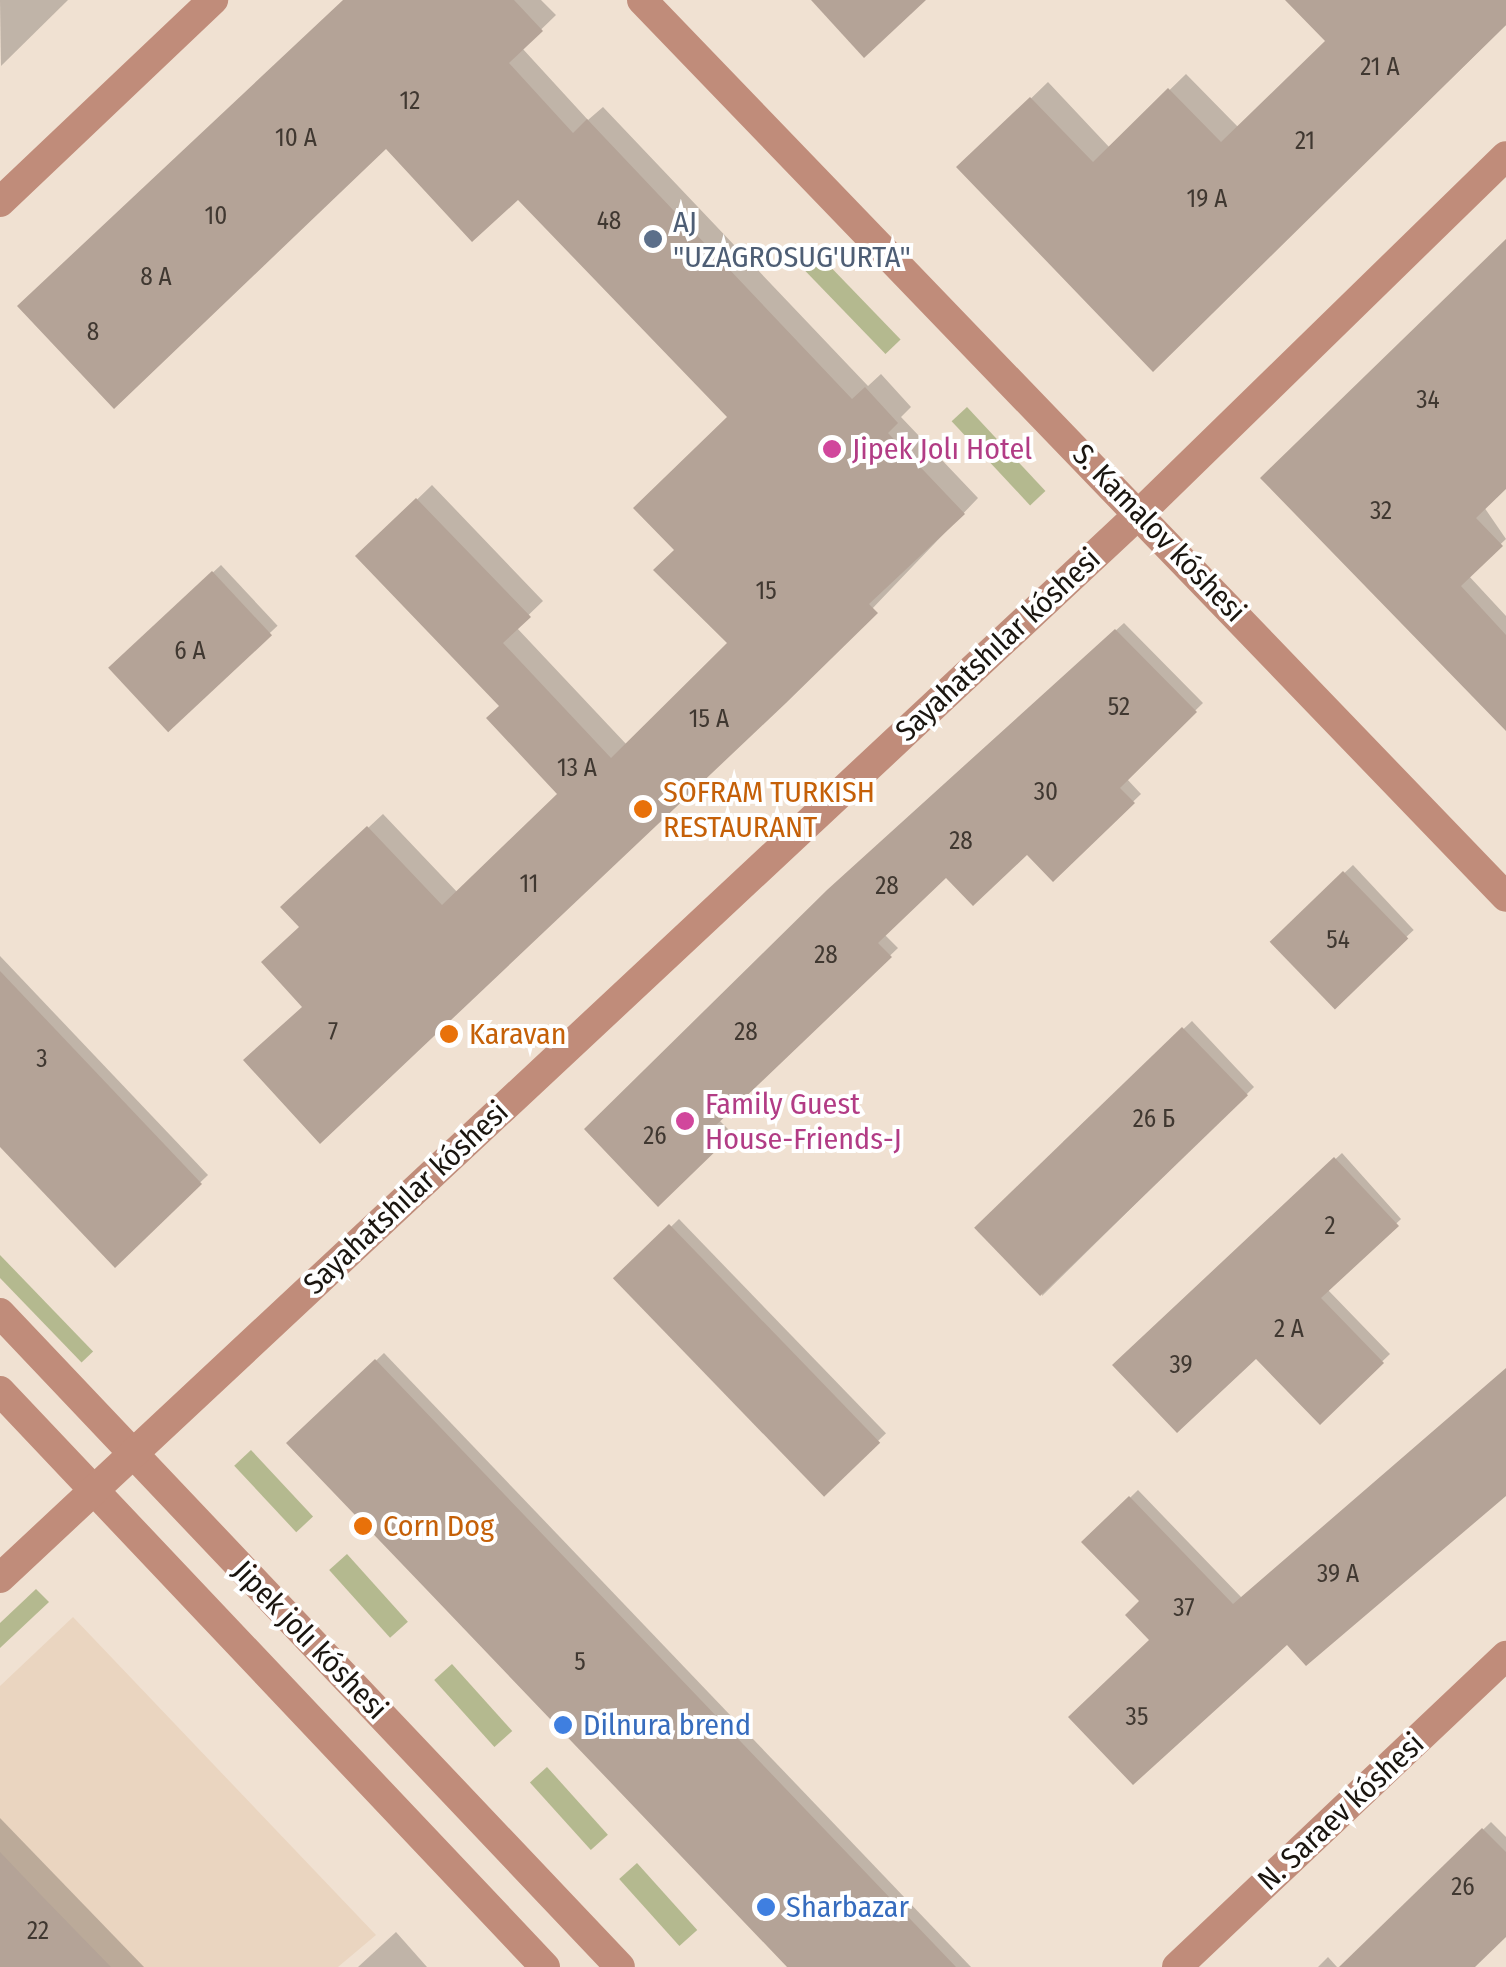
<!DOCTYPE html>
<html>
<head>
<meta charset="utf-8">
<style>
  body { margin:0 }
  #map { position:relative; width:1506px; height:1967px; overflow:hidden; background:#f0e1d2; font-family:"Fira Sans Condensed",sans-serif }
  div>[style] { position:absolute }
  [style*='--x'] { left:calc(var(--x)*1px); top:calc(var(--y)*1px); width:calc(var(--w)*1px); rotate:calc(var(--a)*1deg) }
  .built>* { inset:0; background:#ead5c0 }
  .green>* { inset:0; background:#b4b98f; transform-origin:0 0 }
  .shadow>* { inset:0; background:#0003; transform-origin:0 0 }
  .building>* { inset:0; background:#b4a397; transform-origin:0 0 }
  .street>* { height:30px; margin:-15px; padding:0 15px; transform-origin:15px; border-radius:15px; background:#c08c7a }
  .dots>* { width:28px; height:28px; translate:-50% -50%; box-sizing:border-box; border:5px solid #fff; border-radius:50% }
  span { translate:-50% -50%; white-space:nowrap; text-align:center; line-height:1.15; -webkit-text-stroke:8px #fff; paint-order:stroke }
  .number-label { font-size:25px; color:#403831 }
  .number-label span { -webkit-text-stroke-width:0 }
  .service-label { font-size:30px; color:#4e5e75 }
  .left { translate:0 -50%; text-align:left }
  .hotel-label { font-size:30px; color:#b23c85 }
  .street-label { font-size:30px; color:#1a150f }
  .food-label { font-size:30px; color:#c56008 }
  .shop-label { font-size:30px; color:#366cbe }
</style>
</head>
<body>
<div id="map">
  <div class="built">
    <div style="clip-path:polygon(73px 1617px,376px 1935px,338px 1967px,0 1967px,0 1686px)"></div>
  </div>
  <div class="green">
    <div style="left:820px;top:256px;width:116px;height:21px;rotate:46deg"></div>
    <div style="left:967px;top:407px;width:115px;height:21px;rotate:47deg"></div>
    <div style="left:0;top:1255px;width:134px;height:16px;rotate:46deg"></div>
    <div style="left:251px;top:1450px;width:91px;height:23px;rotate:47deg"></div>
    <div style="left:347px;top:1554px;width:91px;height:24px;rotate:48deg"></div>
    <div style="clip-path:polygon(36px 1589px,49px 1602px,0 1648px,0 1623px)"></div>
    <div style="left:452px;top:1664px;width:90px;height:24px;rotate:48deg"></div>
    <div style="left:547px;top:1767px;width:91px;height:23px;rotate:48deg"></div>
    <div style="left:637px;top:1863px;width:90px;height:24px;rotate:48deg"></div>
  </div>
  <div class="shadow">
    <div style="clip-path:polygon(0 0,68px 0,1px 66px)"></div>
    <div style="clip-path:polygon(346px 0,541px 0,556px 15px,522px 48px,588px 120px,603px 107px,868px 386px,881px 374px,911px 407px,901px 417px,978px 498px,784px 701px,305px 1006px,298px 893px,383px 814px,458px 893px,560px 794px,502px 705px,359px 556px,432px 485px,543px 601px,516px 627px,627px 745px,730px 643px,730px 417px)"></div>
    <div style="clip-path:polygon(1309px 0,1506px 0,1506px 25px,1153px 369px,960px 167px,1048px 82px,1110px 148px,1186px 74px,1239px 128px,1328px 41px)"></div>
    <div style="clip-path:polygon(1506px 242px,1506px 485px,1484px 507px,1506px 539px,1468px 575px,1506px 616px,1506px 728px,1264px 478px)"></div>
    <div style="left:221px;top:565px;width:83px;height:149px;rotate:47deg"></div>
    <div style="clip-path:polygon(1124px 623px,1203px 703px,1126px 778px,1141px 794px,1053px 879px,1027px 851px,946px 875px,884px 934px,898px 948px,718px 1119px,731px 1132px,658px 1203px,838px 883px)"></div>
    <div style="left:1353px;top:865px;width:89px;height:110px;rotate:47deg"></div>
    <div style="clip-path:polygon(0 956px,208px 1175px,115px 1264px,0 1143px)"></div>
    <div style="clip-path:polygon(1192px 1021px,1254px 1087px,1042px 1296px,1063px 1142px)"></div>
    <div style="clip-path:polygon(1342px 1153px,1401px 1219px,1327px 1289px,1390px 1354px,1320px 1421px,1256px 1355px,1116px 1365px)"></div>
    <div style="left:679px;top:1219px;width:298px;height:86px;rotate:46deg"></div>
    <div style="clip-path:polygon(384px 1353px,971px 1967px,791px 1967px,290px 1443px)"></div>
    <div style="clip-path:polygon(1506px 1370px,1506px 1490px,1287px 1641px,1152px 1640px,1142px 1601px,1085px 1542px,1138px 1490px,1242px 1598px)"></div>
    <div style="clip-path:polygon(0 1818px,144px 1967px,0 1967px)"></div>
    <div style="clip-path:polygon(1491px 1822px,1506px 1837px,1506px 1933px,1471px 1967px,1342px 1967px)"></div>
    <div style="clip-path:polygon(396px 1932px,427px 1967px,358px 1967px)"></div>
    <div style="clip-path:polygon(1328px 1957px,1337px 1967px,1318px 1967px)"></div>
  </div>
  <div class="building">
    <div style="clip-path:polygon(343px 0,514px 0,543px 31px,509px 63px,573px 133px,587px 119px,852px 399px,865px 387px,898px 423px,888px 433px,965px 514px,869px 604px,878px 613px,786px 703px,320px 1144px,243px 1060px,302px 1007px,261px 962px,299px 927px,280px 907px,367px 826px,442px 905px,557px 794px,486px 718px,499px 706px,355px 556px,416px 498px,531px 617px,503px 643px,611px 758px,727px 643px,653px 570px,674px 550px,633px 508px,727px 417px,518px 200px,472px 242px,386px 149px,114px 409px,17px 306px)"></div>
    <div style="clip-path:polygon(811px 0,926px 0,864px 58px)"></div>
    <div style="clip-path:polygon(1285px 0,1506px 0,1506px 25px,1153px 372px,956px 167px,1030px 97px,1093px 162px,1168px 88px,1221px 142px,1325px 41px)"></div>
    <div style="clip-path:polygon(1506px 239px,1506px 489px,1476px 518px,1503px 546px,1461px 586px,1506px 635px,1506px 731px,1260px 478px)"></div>
    <div style="left:212px;top:571px;width:88px;height:142px;rotate:47deg"></div>
    <div style="clip-path:polygon(1115px 629px,1197px 712px,1120px 788px,1135px 803px,1053px 882px,1027px 855px,973px 906px,946px 878px,878px 943px,892px 957px,712px 1129px,725px 1142px,658px 1207px,584px 1129px,827px 890px)"></div>
    <div style="left:1343px;top:871px;width:94px;height:102px;rotate:46deg"></div>
    <div style="clip-path:polygon(0 971px,202px 1184px,115px 1268px,0 1147px)"></div>
    <div style="left:1182px;top:1027px;width:95px;height:289px;rotate:46deg"></div>
    <div style="clip-path:polygon(1334px 1157px,1399px 1226px,1321px 1298px,1384px 1363px,1320px 1425px,1256px 1359px,1177px 1433px,1112px 1365px)"></div>
    <div style="left:669px;top:1224px;width:304px;height:78px;rotate:46deg"></div>
    <div style="clip-path:polygon(375px 1359px,956px 1967px,787px 1967px,425px 1588px,286px 1443px)"></div>
    <div style="clip-path:polygon(1506px 1368px,1506px 1496px,1306px 1666px,1287px 1645px,1133px 1785px,1068px 1717px,1149px 1640px,1125px 1615px,1139px 1601px,1081px 1542px,1129px 1496px,1233px 1604px)"></div>
    <div style="clip-path:polygon(1482px 1828px,1506px 1852px,1506px 1937px,1475px 1967px,1339px 1967px)"></div>
    <div style="clip-path:polygon(0 1852px,41px 1895px,111px 1967px,0 1967px)"></div>
  </div>
  <div class="street">
    <div style="--x:642;--y:0;--w:1245;--a:46.07"></div>
    <div style="--x:0;--y:202;--w:294;--a:-43.5"></div>
    <div style="--x:0;--y:1313;--w:901;--a:46.53"></div>
    <div style="--x:0;--y:1391;--w:793;--a:46.58"></div>
    <div style="--x:0;--y:1578;--w:1560;--a:-43.05"></div>
    <div style="--x:1140;--y:513;--w:511;--a:-44.29"></div>
    <div style="--x:1177;--y:1967;--w:453;--a:-43.4"></div>
  </div>
  <div class="dots">
    <div style="left:653px;top:239px;background:#5c6f8a"></div>
    <div style="left:832px;top:449px;background:#d1479c"></div>
    <div style="left:643px;top:809px;background:#e8710a"></div>
    <div style="left:449px;top:1034px;background:#e8710a"></div>
    <div style="left:685px;top:1121px;background:#d1479c"></div>
    <div style="left:363px;top:1526px;background:#e8710a"></div>
    <div style="left:563px;top:1725px;background:#3f7fe0"></div>
    <div style="left:766px;top:1907px;background:#3f7fe0"></div>
  </div>
  <div class="number-label">
    <span style="left:1380px;top:67px">21 А</span>
    <span style="left:410px;top:101px">12</span>
    <span style="left:296px;top:138px">10 А</span>
    <span style="left:1305px;top:141px">21</span>
    <span style="left:1207px;top:199px">19 А</span>
    <span style="left:216px;top:216px">10</span>
    <span style="left:609px;top:221px">48</span>
    <span style="left:156px;top:277px">8 А</span>
    <span style="left:93px;top:332px">8</span>
    <span style="left:1428px;top:400px">34</span>
    <span style="left:1381px;top:511px">32</span>
    <span style="left:766px;top:591px">15</span>
    <span style="left:190px;top:651px">6 А</span>
    <span style="left:1119px;top:707px">52</span>
    <span style="left:709px;top:719px">15 А</span>
    <span style="left:577px;top:768px">13 А</span>
    <span style="left:1046px;top:792px">30</span>
    <span style="left:961px;top:841px">28</span>
    <span style="left:529px;top:884px">11</span>
    <span style="left:887px;top:886px">28</span>
    <span style="left:1338px;top:940px">54</span>
    <span style="left:826px;top:955px">28</span>
    <span style="left:333px;top:1032px">7</span>
    <span style="left:746px;top:1032px">28</span>
    <span style="left:42px;top:1059px">3</span>
    <span style="left:1154px;top:1119px">26 Б</span>
    <span style="left:655px;top:1136px">26</span>
    <span style="left:1330px;top:1226px">2</span>
    <span style="left:1289px;top:1329px">2 А</span>
    <span style="left:1181px;top:1365px">39</span>
    <span style="left:1338px;top:1574px">39 А</span>
    <span style="left:1184px;top:1608px">37</span>
    <span style="left:580px;top:1662px">5</span>
    <span style="left:1137px;top:1717px">35</span>
    <span style="left:1463px;top:1887px">26</span>
    <span style="left:38px;top:1931px">22</span>
  </div>
  <div class="service-label">
    <span class="left" style="left:673px;top:239px">AJ<br>"UZAGROSUG'URTA"</span>
  </div>
  <div class="hotel-label">
    <span class="left" style="left:852px;top:449px">Jipek Jolı Hotel</span>
    <span class="left" style="left:705px;top:1121px">Family Guest<br>House-Friends-J</span>
  </div>
  <div class="street-label">
    <span style="left:1159px;top:533px;rotate:46deg">S. Kamalov kóshesi</span>
    <span style="left:998px;top:645px;rotate:-43deg">Sayahatshılar kóshesi</span>
    <span style="left:406px;top:1198px;rotate:-43deg">Sayahatshılar kóshesi</span>
    <span style="left:310px;top:1640px;rotate:46deg">Jipek jolı kóshesi</span>
    <span style="left:1341px;top:1812px;rotate:-43deg">N. Saraev kóshesi</span>
  </div>
  <div class="food-label">
    <span class="left" style="left:663px;top:809px">SOFRAM TURKISH<br>RESTAURANT</span>
    <span class="left" style="left:469px;top:1034px">Karavan</span>
    <span class="left" style="left:383px;top:1526px">Corn Dog</span>
  </div>
  <div class="shop-label">
    <span class="left" style="left:583px;top:1725px">Dilnura brend</span>
    <span class="left" style="left:786px;top:1907px">Sharbazar</span>
  </div>
</div>
</body>
</html>
